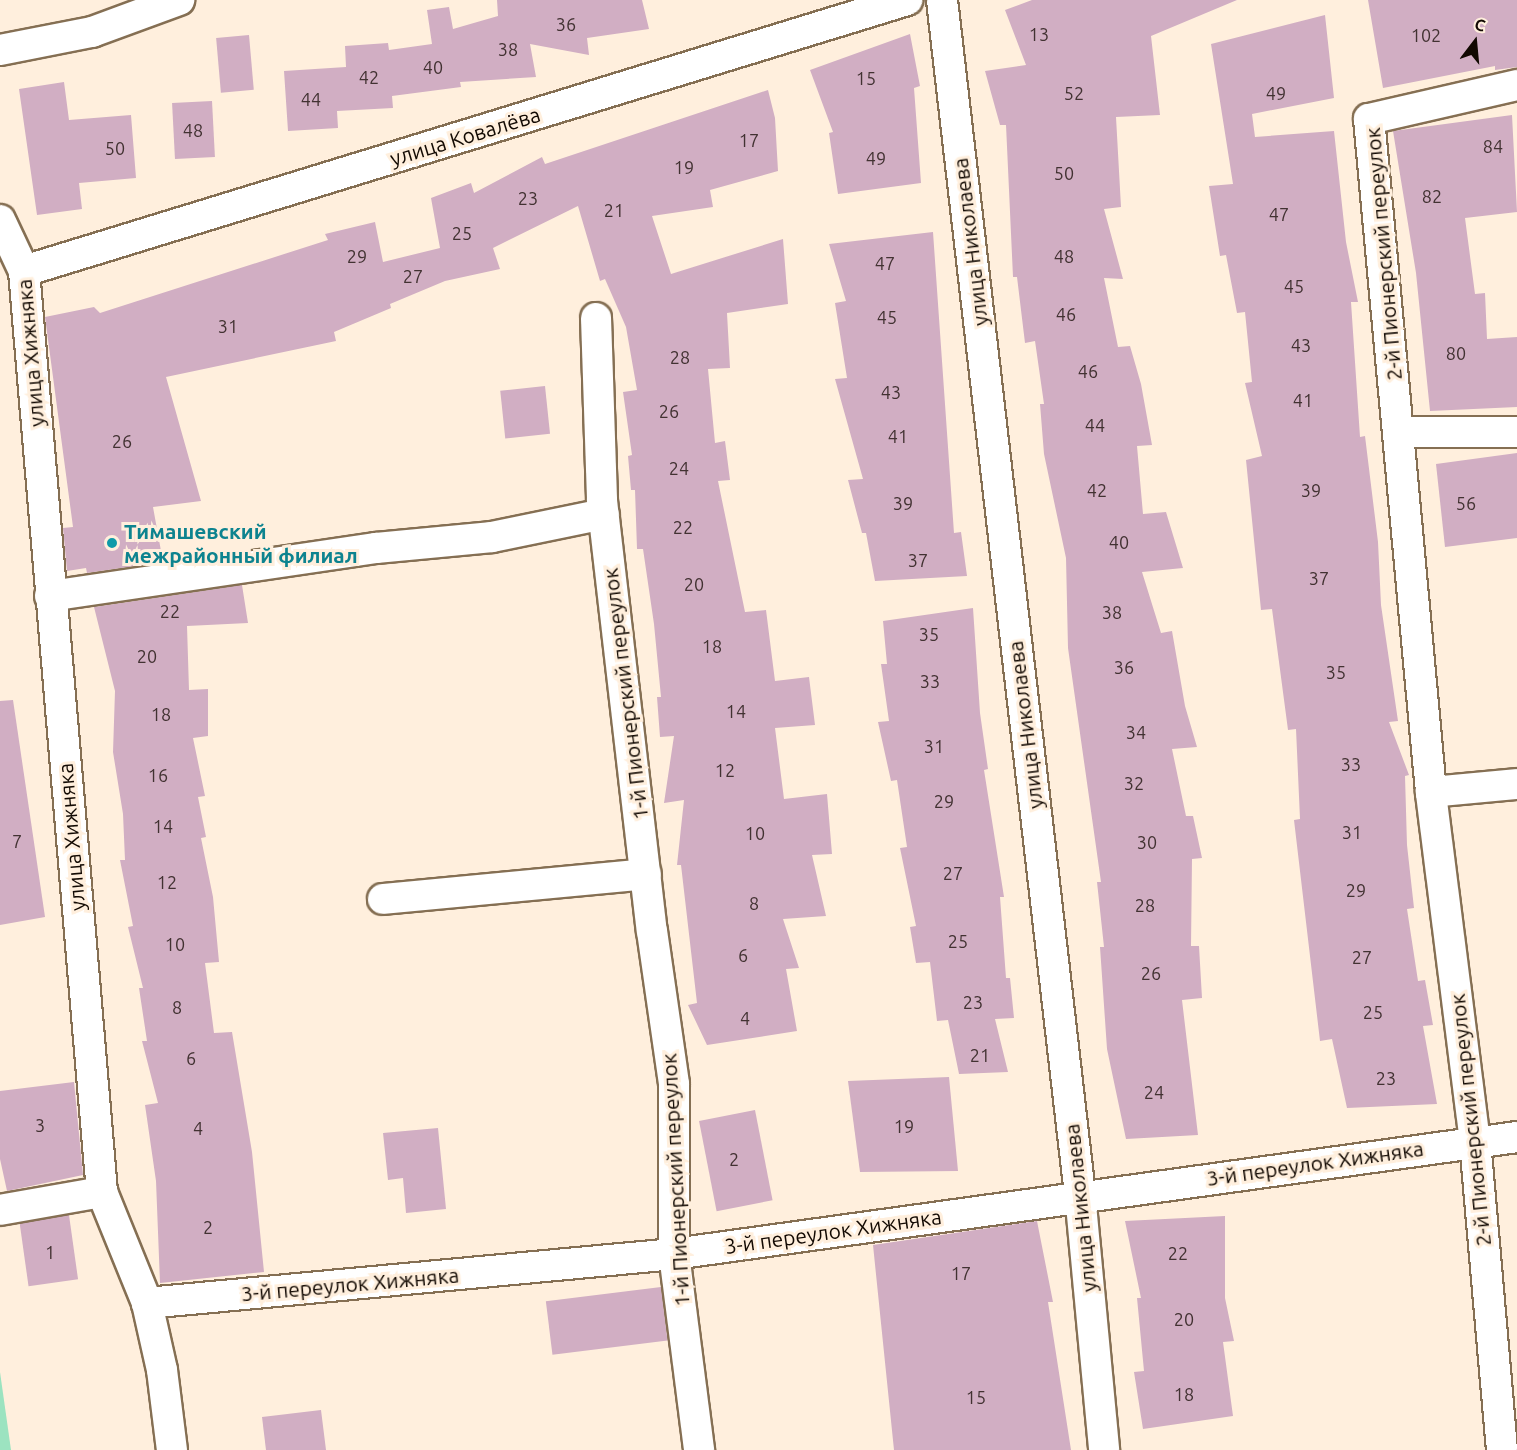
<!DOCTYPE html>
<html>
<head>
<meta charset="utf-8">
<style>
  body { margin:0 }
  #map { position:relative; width:1517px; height:1450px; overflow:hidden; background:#ffefdd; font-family:Ubuntu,sans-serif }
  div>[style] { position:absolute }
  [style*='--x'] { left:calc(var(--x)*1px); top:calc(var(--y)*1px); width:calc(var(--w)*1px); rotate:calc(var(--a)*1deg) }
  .green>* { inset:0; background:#9ce3c0 }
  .building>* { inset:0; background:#d1aec3; transform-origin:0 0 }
  .roads { filter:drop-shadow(2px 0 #856f53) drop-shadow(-2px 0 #856f53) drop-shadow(0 2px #856f53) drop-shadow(0 -2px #856f53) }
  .minor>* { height:30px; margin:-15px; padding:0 15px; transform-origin:15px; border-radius:15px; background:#fff }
  .dots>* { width:16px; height:16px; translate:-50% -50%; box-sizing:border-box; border:3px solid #ffefdd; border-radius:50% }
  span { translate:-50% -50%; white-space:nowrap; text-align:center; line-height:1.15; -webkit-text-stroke:6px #ffefdd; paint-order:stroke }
  .number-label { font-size:18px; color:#423232 }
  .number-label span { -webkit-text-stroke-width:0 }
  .street-label { font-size:21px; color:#120902 }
  .culture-label { font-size:21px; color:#0d838f; font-weight:700 }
  .left { translate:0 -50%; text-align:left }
  .north { position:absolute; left:1445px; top:12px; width:60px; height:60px; -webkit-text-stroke:4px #ffefdd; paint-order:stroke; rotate:16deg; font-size:16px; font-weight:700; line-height:24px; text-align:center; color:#120902 }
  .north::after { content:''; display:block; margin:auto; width:21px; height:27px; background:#120902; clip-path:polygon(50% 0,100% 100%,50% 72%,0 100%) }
</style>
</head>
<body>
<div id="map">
  <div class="green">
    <div style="clip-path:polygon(0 1372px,11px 1450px,0 1450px)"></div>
  </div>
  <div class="building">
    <div style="clip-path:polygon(497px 0,642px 0,649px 29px,587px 38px,589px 55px,530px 44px,536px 77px,460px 82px,461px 87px,392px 96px,393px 108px,337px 111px,338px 128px,288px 131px,284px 71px,346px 67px,345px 46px,388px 43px,389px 50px,432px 44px,427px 10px,449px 7px,453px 29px,498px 16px)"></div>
    <div style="clip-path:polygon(1032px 0,1237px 0,1151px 36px,1160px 115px,1116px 117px,1121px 207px,1104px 209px,1123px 279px,1104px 278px,1118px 347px,1130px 346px,1141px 384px,1152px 445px,1137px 446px,1143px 514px,1166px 512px,1183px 568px,1142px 572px,1161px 633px,1172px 631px,1185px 706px,1197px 747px,1172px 749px,1186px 816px,1193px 816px,1202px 858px,1192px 859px,1191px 946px,1199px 946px,1202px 998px,1182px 1000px,1198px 1135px,1126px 1139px,1107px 1049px,1100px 947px,1104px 947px,1097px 882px,1101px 882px,1068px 648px,1066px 558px,1044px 454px,1040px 404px,1044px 404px,1035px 341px,1025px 343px,1017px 277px,1013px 277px,1006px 125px,1000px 125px,985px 71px,1026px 65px,1005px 10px)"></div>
    <div style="clip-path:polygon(1368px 0,1517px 0,1517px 67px,1495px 70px,1495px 66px,1383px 88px)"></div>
    <div style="clip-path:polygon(1325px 15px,1334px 98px,1252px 114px,1255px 137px,1334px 131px,1346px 242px,1358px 302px,1351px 302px,1360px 437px,1365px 436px,1378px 542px,1381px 605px,1398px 721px,1389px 722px,1409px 775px,1405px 776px,1407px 845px,1414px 908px,1407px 909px,1418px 981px,1425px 980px,1433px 1025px,1423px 1026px,1437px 1104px,1347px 1108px,1332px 1039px,1320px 1041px,1294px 820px,1300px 819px,1296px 729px,1288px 730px,1272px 609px,1261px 610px,1246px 460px,1262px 456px,1245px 383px,1252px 382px,1245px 312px,1237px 313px,1226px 255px,1220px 256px,1209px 186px,1233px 184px,1211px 44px)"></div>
    <div style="clip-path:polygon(910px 34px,920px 86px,914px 88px,921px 183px,838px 194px,829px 133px,833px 132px,810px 70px)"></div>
    <div style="left:249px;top:35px;width:55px;height:33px;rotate:85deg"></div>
    <div style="clip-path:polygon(64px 82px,69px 120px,131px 115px,136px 178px,79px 183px,82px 209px,37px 215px,19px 89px)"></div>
    <div style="clip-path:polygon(768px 90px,775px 118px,778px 171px,710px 190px,713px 207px,652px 216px,671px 274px,783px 239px,788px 304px,727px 313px,730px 368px,708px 369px,715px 443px,725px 441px,730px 480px,718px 481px,745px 612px,766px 610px,775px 681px,809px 677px,815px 725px,775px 728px,784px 799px,827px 794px,832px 854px,812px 855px,826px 916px,783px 919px,799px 968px,786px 969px,797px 1031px,707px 1045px,688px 1005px,697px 1003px,681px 865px,677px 865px,684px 800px,664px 803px,674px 736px,660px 737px,657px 697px,661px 697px,654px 624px,643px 549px,637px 549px,635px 490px,631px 490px,628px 456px,632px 455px,623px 392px,637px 390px,626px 327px,605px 279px,600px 281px,578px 206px,493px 248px,500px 269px,445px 281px,390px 304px,391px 308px,334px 332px,336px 341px,166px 377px,201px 501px,153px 507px,163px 562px,87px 573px,86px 568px,67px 571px,63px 528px,73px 527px,45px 317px,94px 307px,100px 313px,328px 240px,325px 234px,375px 222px,383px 262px,440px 248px,431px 198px,471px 183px,474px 193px,542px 157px,545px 164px)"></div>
    <div style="left:212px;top:101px;width:56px;height:40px;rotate:87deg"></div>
    <div style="clip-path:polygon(1512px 115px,1517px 212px,1465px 218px,1475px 294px,1485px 293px,1487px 339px,1517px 337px,1517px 407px,1430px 411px,1416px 273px,1393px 131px)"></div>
    <div style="clip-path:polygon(933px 232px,954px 533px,961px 532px,967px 576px,875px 581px,866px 533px,862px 533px,848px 480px,863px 479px,835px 379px,847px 378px,835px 303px,846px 301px,829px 244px)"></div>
    <div style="left:545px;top:386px;width:48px;height:45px;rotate:84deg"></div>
    <div style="clip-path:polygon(1517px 453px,1517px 538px,1445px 547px,1436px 464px)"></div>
    <div style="clip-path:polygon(242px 585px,248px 623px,187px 626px,189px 690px,208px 689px,208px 736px,193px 738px,205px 796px,198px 797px,206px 837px,201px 838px,213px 897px,219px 962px,205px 963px,214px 1033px,232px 1032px,252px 1152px,264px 1272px,160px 1283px,156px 1181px,145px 1105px,158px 1103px,142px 1041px,147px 1041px,139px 988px,143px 988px,128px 927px,133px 926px,120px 860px,125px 860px,123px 814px,113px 752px,115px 691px,94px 607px)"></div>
    <div style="clip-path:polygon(973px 608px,980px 713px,988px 769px,984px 770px,1004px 897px,1000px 897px,1006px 978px,1010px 978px,1014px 1018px,995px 1019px,1008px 1072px,959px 1074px,948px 1020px,937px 1021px,930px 962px,916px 963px,910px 927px,916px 926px,900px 848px,907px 847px,897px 780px,891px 781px,878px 722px,889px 721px,881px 664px,887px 664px,883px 621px)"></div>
    <div style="clip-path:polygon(13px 700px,45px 917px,0 925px,0 701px)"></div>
    <div style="clip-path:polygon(949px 1077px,958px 1171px,860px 1172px,848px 1081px)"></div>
    <div style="clip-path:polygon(74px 1082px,83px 1175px,7px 1191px,0 1159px,0 1091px)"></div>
    <div style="left:755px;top:1110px;width:92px;height:57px;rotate:79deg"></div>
    <div style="clip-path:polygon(438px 1128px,446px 1209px,406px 1213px,403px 1178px,388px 1180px,383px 1133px)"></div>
    <div style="left:69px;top:1215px;width:65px;height:50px;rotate:82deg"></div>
    <div style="clip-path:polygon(1225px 1216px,1225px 1298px,1234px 1341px,1223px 1342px,1233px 1416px,1143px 1429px,1134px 1372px,1144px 1371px,1137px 1298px,1141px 1298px,1125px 1221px)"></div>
    <div style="clip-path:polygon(1037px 1221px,1053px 1302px,1048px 1302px,1071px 1450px,894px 1450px,873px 1245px)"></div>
    <div style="left:661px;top:1287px;width:54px;height:116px;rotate:83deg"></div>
    <div style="clip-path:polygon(321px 1410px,326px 1450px,266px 1450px,262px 1417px)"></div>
  </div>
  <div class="roads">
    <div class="minor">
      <div style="--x:942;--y:0;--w:1202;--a:83.41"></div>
      <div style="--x:1080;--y:1194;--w:257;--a:84.6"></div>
      <div style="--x:0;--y:50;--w:94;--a:-11.1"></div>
      <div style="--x:92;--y:32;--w:93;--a:-20.2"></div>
      <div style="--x:0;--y:220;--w:56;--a:64.8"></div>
      <div style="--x:24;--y:271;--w:924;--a:85.16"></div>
      <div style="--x:102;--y:1192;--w:120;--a:67.9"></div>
      <div style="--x:147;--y:1303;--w:69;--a:77.4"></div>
      <div style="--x:162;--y:1370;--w:81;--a:82.9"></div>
      <div style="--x:24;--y:271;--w:924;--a:-17.06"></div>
      <div style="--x:596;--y:318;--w:183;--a:88.1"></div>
      <div style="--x:602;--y:501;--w:433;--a:83.4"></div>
      <div style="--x:652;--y:931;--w:155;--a:81.8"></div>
      <div style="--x:674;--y:1084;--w:170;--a:90"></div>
      <div style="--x:674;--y:1254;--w:198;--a:82.7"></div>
      <div style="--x:1399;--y:432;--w:118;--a:0"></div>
      <div style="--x:50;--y:596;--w:330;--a:-8.4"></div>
      <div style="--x:376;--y:548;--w:117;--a:-5.4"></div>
      <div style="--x:492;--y:537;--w:114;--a:-11.6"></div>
      <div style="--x:1431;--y:792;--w:86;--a:-5.3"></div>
      <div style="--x:383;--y:899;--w:264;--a:-5.4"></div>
      <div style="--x:0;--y:1210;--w:104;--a:-10"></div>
      <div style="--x:147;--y:1303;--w:529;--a:-5.31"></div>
      <div style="--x:674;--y:1254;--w:851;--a:-7.9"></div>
      <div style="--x:1502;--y:1450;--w:309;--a:-95"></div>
      <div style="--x:1475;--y:1142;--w:353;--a:-97.2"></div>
      <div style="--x:1431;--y:792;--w:676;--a:-95.26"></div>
      <div style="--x:1369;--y:119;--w:152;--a:-12.9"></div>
    </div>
  </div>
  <div class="dots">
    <div style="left:112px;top:543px;background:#0f9aa8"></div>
  </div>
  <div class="number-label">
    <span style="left:566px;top:24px">36</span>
    <span style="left:1039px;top:34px">13</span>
    <span style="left:1426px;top:35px">102</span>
    <span style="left:508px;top:49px">38</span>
    <span style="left:433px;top:67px">40</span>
    <span style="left:369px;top:77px">42</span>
    <span style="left:866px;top:78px">15</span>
    <span style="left:1074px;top:93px">52</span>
    <span style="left:1276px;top:93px">49</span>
    <span style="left:311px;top:99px">44</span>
    <span style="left:193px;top:130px">48</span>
    <span style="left:749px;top:140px">17</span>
    <span style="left:1493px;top:146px">84</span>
    <span style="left:115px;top:148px">50</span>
    <span style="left:876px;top:158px">49</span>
    <span style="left:684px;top:167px">19</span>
    <span style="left:1064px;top:173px">50</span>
    <span style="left:1432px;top:196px">82</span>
    <span style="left:528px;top:198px">23</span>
    <span style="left:614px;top:210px">21</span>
    <span style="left:1279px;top:214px">47</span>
    <span style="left:462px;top:233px">25</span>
    <span style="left:357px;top:256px">29</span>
    <span style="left:1064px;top:256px">48</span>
    <span style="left:885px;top:263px">47</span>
    <span style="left:413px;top:276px">27</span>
    <span style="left:1294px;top:286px">45</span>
    <span style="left:1066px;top:314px">46</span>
    <span style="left:887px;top:317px">45</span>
    <span style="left:228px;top:326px">31</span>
    <span style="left:1301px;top:345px">43</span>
    <span style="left:1456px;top:353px">80</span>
    <span style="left:680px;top:357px">28</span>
    <span style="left:1088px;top:371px">46</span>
    <span style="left:891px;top:392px">43</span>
    <span style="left:1303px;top:400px">41</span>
    <span style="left:669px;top:411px">26</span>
    <span style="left:1095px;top:425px">44</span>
    <span style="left:898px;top:436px">41</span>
    <span style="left:122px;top:441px">26</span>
    <span style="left:679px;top:468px">24</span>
    <span style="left:1097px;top:490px">42</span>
    <span style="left:1311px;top:490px">39</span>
    <span style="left:903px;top:503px">39</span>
    <span style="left:1466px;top:503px">56</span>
    <span style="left:683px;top:527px">22</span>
    <span style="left:1119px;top:542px">40</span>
    <span style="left:918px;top:560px">37</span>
    <span style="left:1319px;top:578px">37</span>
    <span style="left:694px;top:584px">20</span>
    <span style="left:170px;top:611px">22</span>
    <span style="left:1112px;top:612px">38</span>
    <span style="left:929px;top:634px">35</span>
    <span style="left:712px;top:646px">18</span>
    <span style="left:147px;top:656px">20</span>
    <span style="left:1124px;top:667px">36</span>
    <span style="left:1336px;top:672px">35</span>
    <span style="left:930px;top:681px">33</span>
    <span style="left:736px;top:711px">14</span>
    <span style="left:161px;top:714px">18</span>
    <span style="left:1136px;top:732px">34</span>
    <span style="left:934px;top:746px">31</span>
    <span style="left:1351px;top:764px">33</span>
    <span style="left:725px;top:770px">12</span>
    <span style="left:158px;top:775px">16</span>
    <span style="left:1134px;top:783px">32</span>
    <span style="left:944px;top:801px">29</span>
    <span style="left:163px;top:826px">14</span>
    <span style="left:1352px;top:832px">31</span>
    <span style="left:755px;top:833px">10</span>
    <span style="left:17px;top:841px">7</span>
    <span style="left:1147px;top:842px">30</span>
    <span style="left:953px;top:873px">27</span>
    <span style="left:167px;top:882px">12</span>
    <span style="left:1356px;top:890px">29</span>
    <span style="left:754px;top:903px">8</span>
    <span style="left:1145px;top:905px">28</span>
    <span style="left:958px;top:941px">25</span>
    <span style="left:175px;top:944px">10</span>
    <span style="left:743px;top:955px">6</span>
    <span style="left:1362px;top:957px">27</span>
    <span style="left:1151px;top:973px">26</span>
    <span style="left:973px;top:1002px">23</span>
    <span style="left:177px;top:1007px">8</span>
    <span style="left:1373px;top:1012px">25</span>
    <span style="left:745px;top:1018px">4</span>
    <span style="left:980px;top:1055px">21</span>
    <span style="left:191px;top:1058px">6</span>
    <span style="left:1386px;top:1078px">23</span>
    <span style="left:1154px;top:1092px">24</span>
    <span style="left:40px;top:1125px">3</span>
    <span style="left:904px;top:1126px">19</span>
    <span style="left:198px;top:1128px">4</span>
    <span style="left:734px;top:1159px">2</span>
    <span style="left:208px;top:1227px">2</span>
    <span style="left:50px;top:1252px">1</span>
    <span style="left:1178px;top:1253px">22</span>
    <span style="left:961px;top:1273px">17</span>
    <span style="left:1184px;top:1319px">20</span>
    <span style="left:1184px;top:1394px">18</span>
    <span style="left:976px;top:1397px">15</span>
  </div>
  <div class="street-label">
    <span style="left:465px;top:136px;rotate:-17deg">улица Ковалёва</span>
    <span style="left:970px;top:242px;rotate:-97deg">улица Николаева</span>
    <span style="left:1383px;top:254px;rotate:-95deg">2-й Пионерский переулок</span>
    <span style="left:30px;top:353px;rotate:-95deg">улица Хижняка</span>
    <span style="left:625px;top:694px;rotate:-97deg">1-й Пионерский переулок</span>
    <span style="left:1025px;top:725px;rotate:-97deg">улица Николаева</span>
    <span style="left:71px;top:837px;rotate:-95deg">улица Хижняка</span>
    <span style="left:1470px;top:1120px;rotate:-96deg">2-й Пионерский переулок</span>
    <span style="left:1315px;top:1163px;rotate:-8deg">3-й переулок Хижняка</span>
    <span style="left:675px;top:1180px;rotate:-93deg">1-й Пионерский переулок</span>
    <span style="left:1080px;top:1208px;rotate:-96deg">улица Николаева</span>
    <span style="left:833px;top:1231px;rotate:-8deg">3-й переулок Хижняка</span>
    <span style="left:350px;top:1284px;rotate:-5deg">3-й переулок Хижняка</span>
  </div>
  <div class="culture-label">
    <span class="left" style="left:124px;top:543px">Тимашевский<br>межрайонный филиал</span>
  </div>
  <div class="north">С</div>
</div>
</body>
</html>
